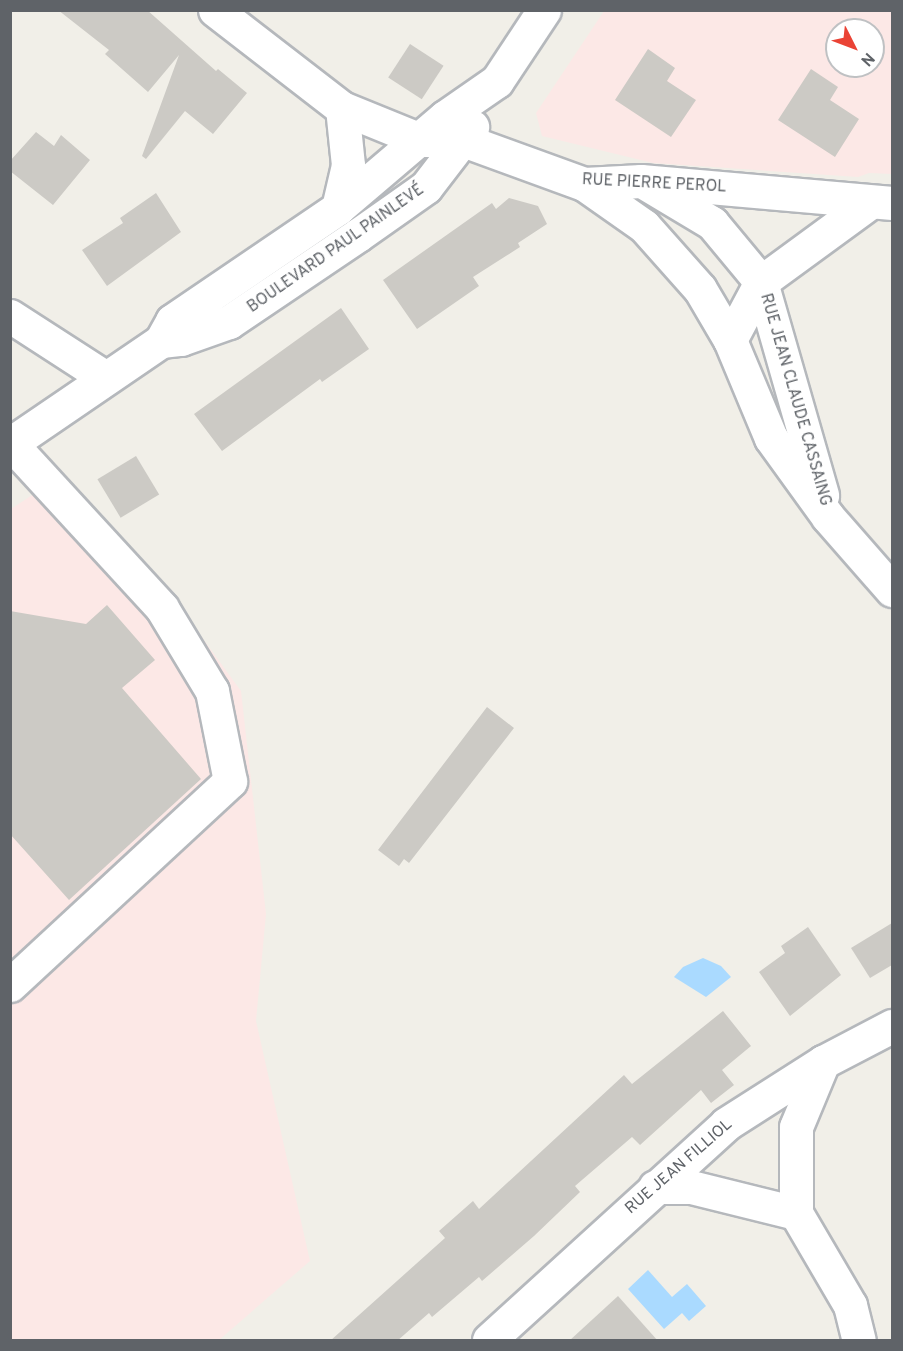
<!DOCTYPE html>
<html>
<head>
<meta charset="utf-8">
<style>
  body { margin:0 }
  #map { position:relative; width:903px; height:1351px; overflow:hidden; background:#f1efe8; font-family:Overpass,sans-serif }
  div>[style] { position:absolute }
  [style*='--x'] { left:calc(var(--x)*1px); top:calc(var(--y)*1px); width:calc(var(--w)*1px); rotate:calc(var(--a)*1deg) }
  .medical>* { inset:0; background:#fce8e6 }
  .water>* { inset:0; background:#aadaff }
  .building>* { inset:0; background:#cccac5; transform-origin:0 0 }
  .roads { filter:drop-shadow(2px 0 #b5b8bc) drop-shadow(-2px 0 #b5b8bc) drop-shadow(0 2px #b5b8bc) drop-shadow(0 -2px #b5b8bc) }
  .minor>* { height:33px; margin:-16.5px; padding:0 16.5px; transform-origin:16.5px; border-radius:16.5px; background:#fff }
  span { translate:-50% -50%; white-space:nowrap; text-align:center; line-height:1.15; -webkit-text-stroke:4.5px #fff; paint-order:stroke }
  .street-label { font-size:16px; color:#5f6368 }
  .frame { position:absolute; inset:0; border:12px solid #5f6368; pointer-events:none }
  .north { position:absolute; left:825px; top:18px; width:60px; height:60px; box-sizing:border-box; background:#fff; border:2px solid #bfc1c3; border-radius:50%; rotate:132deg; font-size:16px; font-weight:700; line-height:24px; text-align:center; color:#5f6368 }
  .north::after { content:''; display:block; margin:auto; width:21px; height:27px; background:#ea4335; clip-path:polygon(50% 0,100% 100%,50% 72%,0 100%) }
</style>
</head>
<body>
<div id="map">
  <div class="medical">
    <div style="clip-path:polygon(evenodd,604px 11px,892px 11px,892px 174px,869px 173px,858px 177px,653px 163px,542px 136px,536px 113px,604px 11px,837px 30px,873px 30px,873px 66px,837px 66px,837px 30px)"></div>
    <div style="clip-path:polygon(64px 474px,171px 595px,241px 691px,266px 914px,256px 1021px,310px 1261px,219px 1340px,11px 1340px,11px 509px)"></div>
  </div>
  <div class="water">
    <div style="clip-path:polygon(703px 958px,721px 966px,731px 977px,706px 997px,674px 977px,683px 967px)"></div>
    <div style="clip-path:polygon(648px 1270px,672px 1297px,687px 1284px,706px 1306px,689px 1321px,682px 1313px,664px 1329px,628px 1289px)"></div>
  </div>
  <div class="building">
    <div style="clip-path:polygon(58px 10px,147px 10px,216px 71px,218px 69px,247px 93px,213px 134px,185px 111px,146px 159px,142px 156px,179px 55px,148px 92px,105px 54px,109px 50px)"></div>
    <div style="left:410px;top:44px;width:40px;height:40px;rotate:33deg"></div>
    <div style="clip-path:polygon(648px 49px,675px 68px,667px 81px,696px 100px,671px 137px,615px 100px)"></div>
    <div style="clip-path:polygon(811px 69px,838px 87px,830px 100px,859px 119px,835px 157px,778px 120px)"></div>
    <div style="clip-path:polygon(36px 132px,54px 146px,61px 135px,90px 160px,53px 205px,10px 171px,10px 161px)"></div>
    <div style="clip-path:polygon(156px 193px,181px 232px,107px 286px,82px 250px,123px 223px,120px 218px)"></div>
    <div style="clip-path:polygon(509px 198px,538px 206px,547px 224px,518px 243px,520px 247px,473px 277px,479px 286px,417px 329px,383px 280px,492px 203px,496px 209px)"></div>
    <div style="clip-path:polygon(341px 308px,369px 349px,322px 382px,320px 379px,222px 451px,194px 414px)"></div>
    <div style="left:136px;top:456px;width:45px;height:45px;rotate:59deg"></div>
    <div style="clip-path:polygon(107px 605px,155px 660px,122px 688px,201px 779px,69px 900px,10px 834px,10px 611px,86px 624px)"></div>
    <div style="clip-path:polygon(487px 707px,514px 728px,409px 863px,404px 859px,399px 866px,378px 850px)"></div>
    <div style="clip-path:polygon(892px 923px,892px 965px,870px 978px,851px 948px)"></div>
    <div style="clip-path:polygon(808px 927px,841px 975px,790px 1016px,759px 972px,785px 953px,781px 946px)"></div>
    <div style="clip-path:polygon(723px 1011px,751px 1046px,722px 1070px,734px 1085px,711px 1103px,701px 1090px,640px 1145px,632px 1137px,575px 1186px,580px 1192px,534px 1236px,482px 1281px,479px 1277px,432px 1317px,429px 1313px,397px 1341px,330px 1341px,445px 1238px,439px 1231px,473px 1201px,479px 1209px,624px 1075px,632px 1084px)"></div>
    <div style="clip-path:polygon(618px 1296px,658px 1341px,569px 1341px)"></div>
  </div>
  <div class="roads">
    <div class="minor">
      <div style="--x:215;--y:10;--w:160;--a:37.7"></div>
      <div style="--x:342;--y:108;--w:85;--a:22.1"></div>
      <div style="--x:421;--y:140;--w:42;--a:0"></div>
      <div style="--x:463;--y:140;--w:129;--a:20"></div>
      <div style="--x:584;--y:184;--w:57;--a:-3"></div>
      <div style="--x:641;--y:181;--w:252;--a:5"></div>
      <div style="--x:584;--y:184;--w:73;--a:35"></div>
      <div style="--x:644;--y:226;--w:84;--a:48.4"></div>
      <div style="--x:700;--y:289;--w:59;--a:59.5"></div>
      <div style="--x:730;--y:340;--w:106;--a:67.3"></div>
      <div style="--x:771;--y:438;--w:97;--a:54.2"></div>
      <div style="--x:828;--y:517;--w:97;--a:48.8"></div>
      <div style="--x:647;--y:184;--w:76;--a:31"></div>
      <div style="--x:712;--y:223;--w:77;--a:50.3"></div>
      <div style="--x:761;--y:282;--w:222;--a:74"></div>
      <div style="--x:338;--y:208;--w:44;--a:-76.9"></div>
      <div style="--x:348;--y:165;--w:57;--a:-96"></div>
      <div style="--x:10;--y:316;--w:114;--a:32.9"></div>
      <div style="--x:730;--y:340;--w:66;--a:-61.9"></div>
      <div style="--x:761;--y:282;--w:134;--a:-36.2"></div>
      <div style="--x:161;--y:341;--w:20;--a:-6"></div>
      <div style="--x:181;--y:339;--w:51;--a:-19.5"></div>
      <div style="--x:229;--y:322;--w:156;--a:-34"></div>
      <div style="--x:358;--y:235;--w:83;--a:-35.2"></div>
      <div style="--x:426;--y:187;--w:76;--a:-52.5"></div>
      <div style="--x:10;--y:444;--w:183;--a:-34.3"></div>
      <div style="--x:161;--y:341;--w:23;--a:-61"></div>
      <div style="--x:172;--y:321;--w:201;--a:-34.2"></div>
      <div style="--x:338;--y:208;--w:140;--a:-40.4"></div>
      <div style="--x:445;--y:117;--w:63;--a:-34.7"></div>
      <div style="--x:497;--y:81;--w:85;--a:-56.5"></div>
      <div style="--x:10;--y:985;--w:300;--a:-42.8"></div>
      <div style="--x:230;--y:781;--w:92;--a:-101.3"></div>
      <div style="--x:212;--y:691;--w:97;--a:-121.1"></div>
      <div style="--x:162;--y:608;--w:223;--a:-132.6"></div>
      <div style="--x:823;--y:1062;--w:70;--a:112.6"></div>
      <div style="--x:796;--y:1127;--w:86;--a:90"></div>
      <div style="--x:796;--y:1213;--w:107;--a:59.6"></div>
      <div style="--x:850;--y:1305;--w:36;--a:76"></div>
      <div style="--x:655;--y:1187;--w:36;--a:0"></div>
      <div style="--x:691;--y:1187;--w:108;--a:13.9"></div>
      <div style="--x:489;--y:1340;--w:321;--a:-42.3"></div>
      <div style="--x:726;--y:1124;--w:115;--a:-32.6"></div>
      <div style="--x:823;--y:1062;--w:78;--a:-27.6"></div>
    </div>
  </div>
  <div class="street-label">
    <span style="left:654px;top:184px;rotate:3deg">RUE PIERRE PEROL</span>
    <span style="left:336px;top:249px;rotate:-35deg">BOULEVARD PAUL PAINLEVÉ</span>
    <span style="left:795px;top:400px;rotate:74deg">RUE JEAN CLAUDE CASSAING</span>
    <span style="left:679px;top:1167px;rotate:-41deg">RUE JEAN FILLIOL</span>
  </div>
  <div class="frame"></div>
  <div class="north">N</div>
</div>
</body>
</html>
